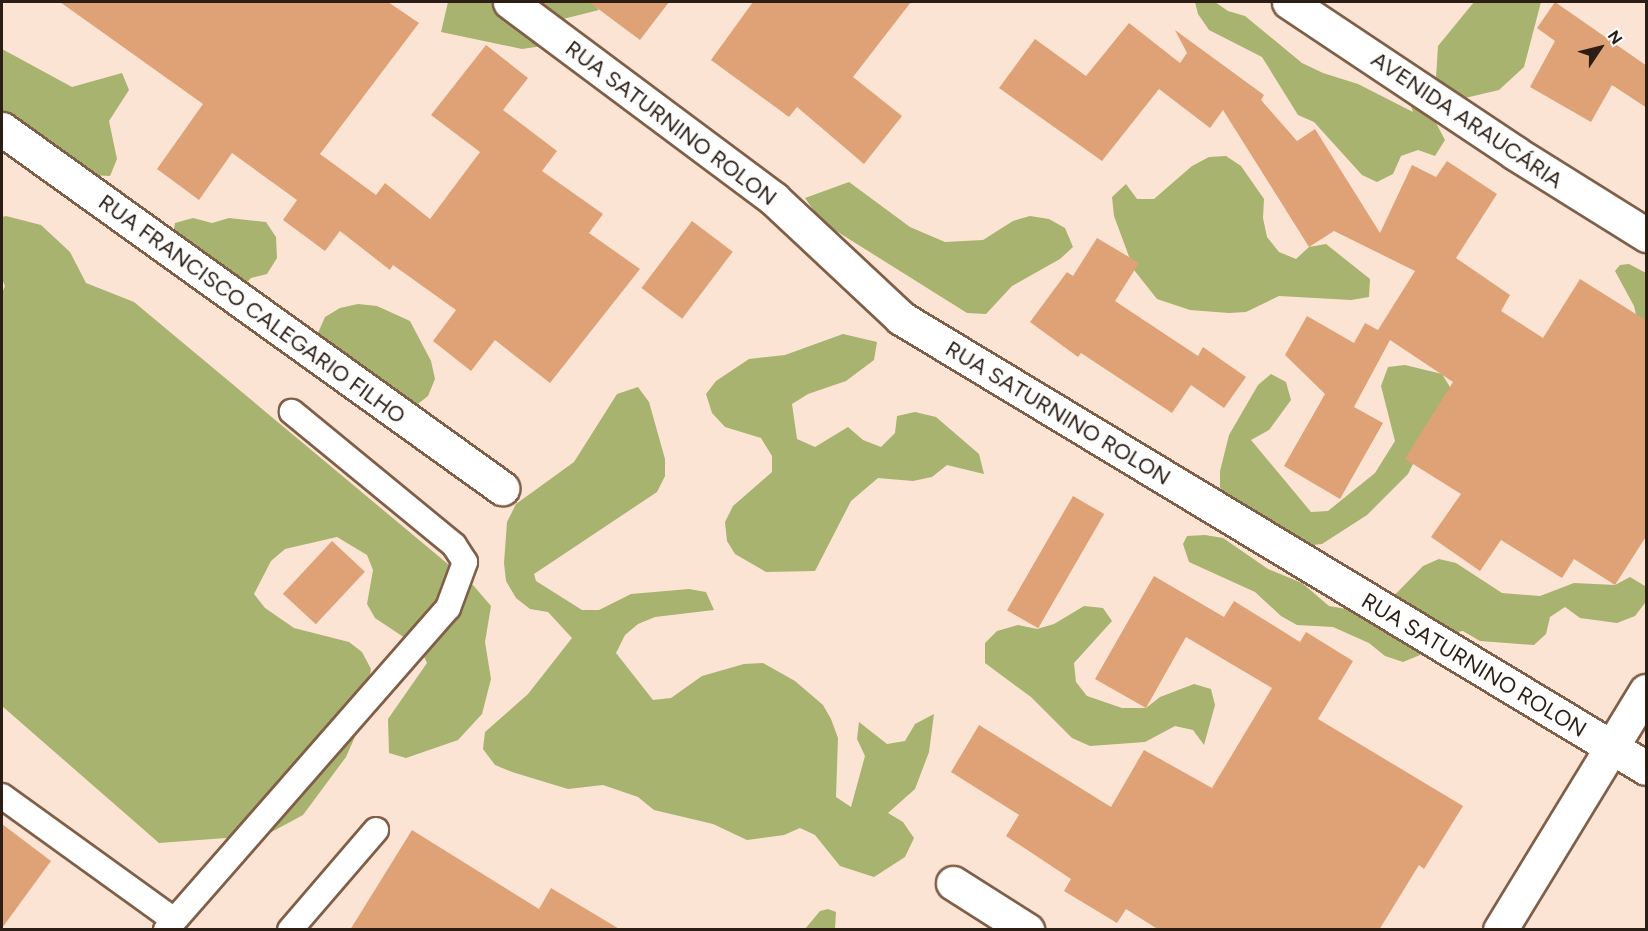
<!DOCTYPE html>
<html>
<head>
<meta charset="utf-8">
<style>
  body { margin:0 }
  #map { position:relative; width:1648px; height:931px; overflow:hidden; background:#fbe4d4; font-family:Figtree,sans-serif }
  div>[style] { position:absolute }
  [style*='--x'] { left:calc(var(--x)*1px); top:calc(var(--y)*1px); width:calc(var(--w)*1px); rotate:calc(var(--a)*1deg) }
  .forest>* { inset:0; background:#a7b36e }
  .building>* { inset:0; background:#dfa276; transform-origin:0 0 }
  .roads { filter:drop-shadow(2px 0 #805f48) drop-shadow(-2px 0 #805f48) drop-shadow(0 2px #805f48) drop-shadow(0 -2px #805f48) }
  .lane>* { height:24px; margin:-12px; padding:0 12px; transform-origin:12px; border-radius:12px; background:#fff }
  .street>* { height:33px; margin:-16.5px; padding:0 16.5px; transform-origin:16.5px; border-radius:16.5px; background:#fff }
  span { translate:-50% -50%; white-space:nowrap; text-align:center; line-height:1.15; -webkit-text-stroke:4.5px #fff; paint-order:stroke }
  .street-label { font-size:22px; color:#2c1e15 }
  .frame { position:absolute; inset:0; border:3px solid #2c1e15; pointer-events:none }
  .north { position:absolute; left:1570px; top:18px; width:60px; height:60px; -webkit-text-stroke:4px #fff; paint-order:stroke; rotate:55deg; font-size:16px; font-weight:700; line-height:24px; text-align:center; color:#2c1e15 }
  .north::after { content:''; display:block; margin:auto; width:21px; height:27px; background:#2c1e15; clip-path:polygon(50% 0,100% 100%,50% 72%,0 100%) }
</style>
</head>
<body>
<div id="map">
  <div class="forest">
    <div style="clip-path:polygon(448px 2px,591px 2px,599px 10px,551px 22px,556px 44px,522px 49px,441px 32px)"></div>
    <div style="clip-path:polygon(1195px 2px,1215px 2px,1228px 11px,1245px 16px,1302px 63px,1323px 73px,1358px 84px,1413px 112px,1409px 100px,1427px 106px,1445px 140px,1435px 156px,1418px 150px,1401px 156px,1393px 174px,1377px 182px,1362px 175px,1314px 122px,1298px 115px,1262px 57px,1209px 30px,1198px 14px)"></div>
    <div style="clip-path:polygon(1474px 2px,1541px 2px,1524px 67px,1499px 90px,1465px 98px,1436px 78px,1438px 46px)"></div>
    <div style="clip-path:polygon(2px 49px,72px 87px,122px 73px,129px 90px,109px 121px,117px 159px,110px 176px,91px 175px,2px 111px)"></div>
    <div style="clip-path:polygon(1226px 156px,1241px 166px,1264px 199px,1263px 218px,1267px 237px,1279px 252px,1296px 259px,1309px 247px,1326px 244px,1370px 279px,1369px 297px,1351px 300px,1279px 296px,1246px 312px,1229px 313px,1190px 310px,1157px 299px,1134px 270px,1114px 216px,1112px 197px,1126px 184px,1137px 199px,1154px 199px,1192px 166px,1209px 157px)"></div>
    <div style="clip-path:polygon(849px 182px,910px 227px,945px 242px,983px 240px,1013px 221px,1030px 216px,1049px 219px,1065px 228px,1073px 247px,1060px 259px,1012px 286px,986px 314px,967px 313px,833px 229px,819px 218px,805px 198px)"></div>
    <div style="clip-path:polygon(6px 216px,41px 225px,70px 252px,86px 283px,134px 302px,473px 585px,491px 606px,485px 642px,491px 679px,482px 714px,458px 740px,406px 758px,389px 753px,388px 719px,427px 663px,420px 648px,375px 618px,367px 604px,373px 570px,367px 555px,337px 537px,285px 549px,271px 561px,254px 594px,265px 608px,294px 628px,349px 642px,362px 652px,371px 669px,361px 723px,346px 757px,303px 815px,266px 835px,159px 843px,2px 706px,2px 293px,5px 286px,2px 279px,2px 217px)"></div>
    <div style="clip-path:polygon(193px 218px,212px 223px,229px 218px,266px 222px,276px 237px,277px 258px,267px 274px,251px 278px,240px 290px,172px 240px,175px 223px)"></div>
    <div style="clip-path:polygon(1629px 264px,1646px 273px,1646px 358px,1634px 306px,1615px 271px,1620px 265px)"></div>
    <div style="clip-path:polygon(358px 304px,377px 306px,410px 321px,431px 361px,435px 379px,428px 396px,414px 407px,325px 349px,318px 333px,325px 317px,340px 308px)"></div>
    <div style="clip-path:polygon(843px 334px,877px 342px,874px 360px,846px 381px,808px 394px,792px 404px,797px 439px,815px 447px,848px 427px,863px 440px,881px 447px,895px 433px,897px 416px,915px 412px,936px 417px,979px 454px,984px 474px,947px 465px,932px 477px,913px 481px,878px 478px,851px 501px,815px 571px,766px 572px,735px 554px,727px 541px,725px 522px,733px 506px,772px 472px,772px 456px,761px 438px,725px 427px,712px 413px,706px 394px,716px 381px,749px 359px,785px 355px)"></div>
    <div style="clip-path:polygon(1405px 365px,1442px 374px,1459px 402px,1417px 456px,1408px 474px,1367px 515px,1322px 544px,1304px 546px,1228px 499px,1220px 488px,1220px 471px,1229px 435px,1258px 385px,1271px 374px,1286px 382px,1291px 400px,1269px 430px,1251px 440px,1311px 512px,1328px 511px,1375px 473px,1395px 441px,1381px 386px,1388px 367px)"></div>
    <div style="clip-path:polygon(638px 387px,649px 402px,665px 459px,665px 476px,657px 492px,534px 574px,536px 581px,582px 610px,599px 610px,631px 594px,689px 589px,706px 592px,714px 610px,655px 617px,638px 624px,625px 635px,616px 653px,653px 700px,671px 698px,702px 676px,744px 664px,763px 663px,795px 681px,823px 705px,831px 719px,838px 738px,836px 797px,851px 807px,865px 756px,857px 739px,859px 722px,887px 744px,905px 741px,915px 724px,934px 714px,929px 752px,915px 789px,888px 813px,903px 822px,914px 838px,905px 857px,874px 877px,840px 866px,815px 835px,800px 828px,784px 835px,747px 840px,713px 824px,654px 810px,638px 797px,603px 785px,568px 789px,512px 772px,495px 765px,483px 749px,485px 732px,528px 694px,572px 638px,548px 612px,530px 609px,516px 598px,506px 581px,504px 563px,507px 522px,516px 504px,574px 462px,617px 394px)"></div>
    <div style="clip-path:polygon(1205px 535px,1223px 538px,1268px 569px,1302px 583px,1329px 606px,1364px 612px,1384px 606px,1423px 566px,1439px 559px,1456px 563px,1502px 593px,1540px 596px,1574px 583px,1615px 585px,1630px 577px,1645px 586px,1645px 603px,1635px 616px,1617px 623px,1580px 618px,1565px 607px,1550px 617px,1546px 634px,1534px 645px,1480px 641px,1463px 631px,1446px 634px,1420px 655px,1403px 662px,1385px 656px,1369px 643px,1333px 627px,1297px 625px,1281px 616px,1255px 592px,1189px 562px,1183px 544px,1187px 536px)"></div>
    <div style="clip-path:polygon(1084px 606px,1103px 608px,1112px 621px,1074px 663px,1076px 682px,1087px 696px,1122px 708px,1146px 708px,1160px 697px,1194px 684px,1211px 689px,1215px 705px,1204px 745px,1193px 730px,1175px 726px,1145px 742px,1090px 746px,1072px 738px,1031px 697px,985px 663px,985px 643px,997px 631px,1018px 625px,1037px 629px,1054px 624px)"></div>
    <div style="clip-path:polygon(828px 909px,836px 912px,835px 929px,805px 929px,820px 911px)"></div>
  </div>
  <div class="building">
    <div style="clip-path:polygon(60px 2px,388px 2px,419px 23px,320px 154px,376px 195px,385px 183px,430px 219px,480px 152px,431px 115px,486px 45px,528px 78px,503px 110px,557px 151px,542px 171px,603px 214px,589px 233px,640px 269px,550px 383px,495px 340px,471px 371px,433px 341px,456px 310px,393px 265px,390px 270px,340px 231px,325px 251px,283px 220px,297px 200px,232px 153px,199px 200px,157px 169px,203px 104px)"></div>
    <div style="clip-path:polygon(589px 2px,669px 2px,640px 40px)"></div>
    <div style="clip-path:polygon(753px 2px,911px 2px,853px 77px,902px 116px,864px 164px,797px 107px,789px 117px,711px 60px)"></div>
    <div style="clip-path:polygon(1555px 2px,1647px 66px,1647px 108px,1612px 85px,1591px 122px,1530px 87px,1555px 41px,1537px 28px)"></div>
    <div style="clip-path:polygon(1129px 23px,1180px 63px,1187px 53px,1175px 30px,1264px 95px,1261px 100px,1297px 141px,1315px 129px,1380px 233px,1412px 165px,1436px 177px,1447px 161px,1497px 194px,1456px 258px,1510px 295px,1501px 311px,1543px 338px,1580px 279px,1647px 321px,1647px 535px,1615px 585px,1574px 559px,1562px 578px,1501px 540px,1480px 571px,1431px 537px,1461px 494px,1405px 459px,1453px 382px,1390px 340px,1354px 407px,1383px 423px,1340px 499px,1284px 466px,1325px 394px,1285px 355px,1307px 316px,1354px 343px,1365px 323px,1378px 330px,1415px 271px,1334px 231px,1309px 247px,1223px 110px,1210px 128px,1159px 89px,1102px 161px,999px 88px,1035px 39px,1086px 76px)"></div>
    <div style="left:692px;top:221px;width:51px;height:84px;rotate:37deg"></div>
    <div style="clip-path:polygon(1097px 238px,1139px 263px,1115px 301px,1198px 356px,1203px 347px,1246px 377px,1224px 408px,1191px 385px,1172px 413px,1081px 353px,1078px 357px,1030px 322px,1067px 272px,1073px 276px)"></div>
    <div style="left:1073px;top:496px;width:36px;height:132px;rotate:30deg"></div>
    <div style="left:332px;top:541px;width:45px;height:72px;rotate:43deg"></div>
    <div style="clip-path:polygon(1154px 576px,1224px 617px,1234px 601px,1300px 642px,1306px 632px,1353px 661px,1318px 719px,1463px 806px,1424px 869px,1419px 865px,1379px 930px,1159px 930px,1126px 909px,1117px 923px,1064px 891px,1071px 879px,1006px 836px,1019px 815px,951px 772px,979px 725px,1111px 807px,1144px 750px,1212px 788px,1272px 688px,1186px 637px,1146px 708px,1095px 679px)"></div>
    <div style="clip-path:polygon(2px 824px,51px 861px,2px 928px)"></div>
    <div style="clip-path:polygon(412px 830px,539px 909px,551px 888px,621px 930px,350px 930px)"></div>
  </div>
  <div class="roads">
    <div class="lane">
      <div style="--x:2;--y:796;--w:212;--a:35.8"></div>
      <div style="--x:166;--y:930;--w:428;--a:-48.8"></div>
      <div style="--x:448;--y:608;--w:49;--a:-69.7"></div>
      <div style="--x:465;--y:562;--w:20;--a:-123"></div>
      <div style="--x:454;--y:545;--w:210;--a:-140.6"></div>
      <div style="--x:290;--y:930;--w:132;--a:-49.3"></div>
    </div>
    <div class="street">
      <div style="--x:510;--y:2;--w:329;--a:36.7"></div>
      <div style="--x:774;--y:199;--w:174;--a:43.1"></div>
      <div style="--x:901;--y:318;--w:870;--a:31.13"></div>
      <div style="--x:1289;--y:2;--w:272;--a:33.7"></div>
      <div style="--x:1515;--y:153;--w:155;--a:32"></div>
      <div style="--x:2;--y:129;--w:616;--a:35.68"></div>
      <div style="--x:953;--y:883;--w:88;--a:32.4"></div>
      <div style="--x:1500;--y:930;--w:280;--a:-58.6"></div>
    </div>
  </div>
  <div class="street-label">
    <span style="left:1467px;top:120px;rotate:34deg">AVENIDA ARAUCÁRIA</span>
    <span style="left:671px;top:123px;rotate:37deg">RUA SATURNINO ROLON</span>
    <span style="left:252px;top:309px;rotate:36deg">RUA FRANCISCO CALEGARIO FILHO</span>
    <span style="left:1058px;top:413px;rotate:31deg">RUA SATURNINO ROLON</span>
    <span style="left:1474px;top:665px;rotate:31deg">RUA SATURNINO ROLON</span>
  </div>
  <div class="frame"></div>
  <div class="north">N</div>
</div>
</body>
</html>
